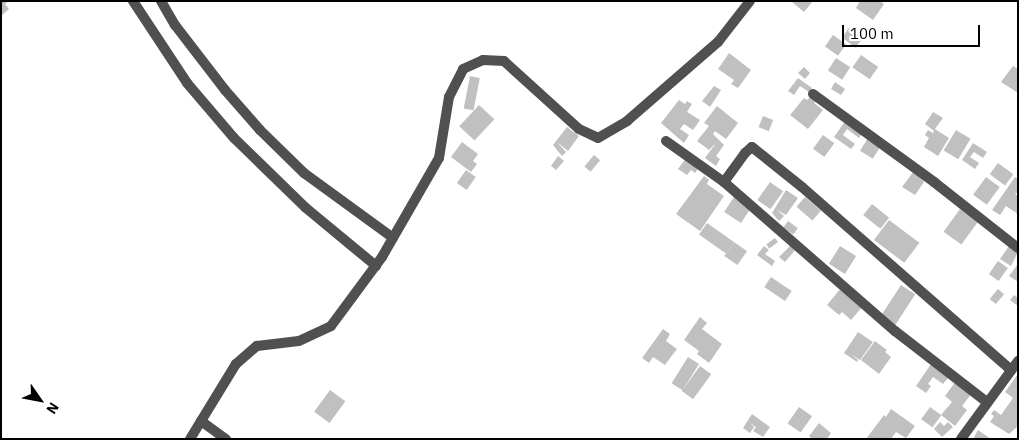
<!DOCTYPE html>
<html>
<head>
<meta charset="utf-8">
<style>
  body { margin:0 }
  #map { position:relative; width:1019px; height:440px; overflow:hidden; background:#fff; font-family:"IBM Plex Sans",sans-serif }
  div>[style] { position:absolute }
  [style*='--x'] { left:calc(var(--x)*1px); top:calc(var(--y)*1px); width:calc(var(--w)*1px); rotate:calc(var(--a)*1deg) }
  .building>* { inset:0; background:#c0c0c0; transform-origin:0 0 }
  .minor>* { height:10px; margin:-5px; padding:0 5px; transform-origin:5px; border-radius:5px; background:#505050 }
  .tertiary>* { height:10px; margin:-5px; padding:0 5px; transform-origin:5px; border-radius:5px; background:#505050 }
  span { translate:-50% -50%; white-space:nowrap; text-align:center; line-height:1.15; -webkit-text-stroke:5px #fff; paint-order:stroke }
  .frame { position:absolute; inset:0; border:2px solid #000; pointer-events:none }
  .north { position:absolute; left:15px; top:375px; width:50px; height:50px; -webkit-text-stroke:4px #fff; paint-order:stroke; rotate:123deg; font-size:14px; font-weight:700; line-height:20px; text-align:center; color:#000 }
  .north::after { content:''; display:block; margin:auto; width:18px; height:22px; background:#000; clip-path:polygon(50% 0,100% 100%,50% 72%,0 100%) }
  .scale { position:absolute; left:842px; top:25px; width:138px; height:22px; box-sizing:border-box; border:2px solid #000; border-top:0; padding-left:6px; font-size:15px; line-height:18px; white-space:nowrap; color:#000; -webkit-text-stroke:4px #fff; paint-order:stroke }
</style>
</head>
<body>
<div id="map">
  <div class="building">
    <div style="clip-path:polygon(1px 1px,9px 1px,5px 4px,9px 9px,1px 16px)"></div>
    <div style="clip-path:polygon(791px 1px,813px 1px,804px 12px)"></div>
    <div style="clip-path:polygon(860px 1px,880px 1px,884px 4px,873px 20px,856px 8px)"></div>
    <div style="left:849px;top:28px;width:17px;height:12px;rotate:36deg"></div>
    <div style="left:833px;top:35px;width:16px;height:14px;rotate:35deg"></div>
    <div style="clip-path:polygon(729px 53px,751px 70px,738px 88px,731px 84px,734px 80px,718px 69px)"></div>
    <div style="left:861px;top:55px;width:21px;height:15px;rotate:35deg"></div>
    <div style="left:836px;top:58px;width:17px;height:15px;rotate:33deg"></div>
    <div style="clip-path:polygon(1013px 66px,1018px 69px,1018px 93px,1001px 82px)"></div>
    <div style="clip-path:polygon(804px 67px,810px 73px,805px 79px,798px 73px)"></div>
    <div style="left:470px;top:76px;width:10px;height:33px;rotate:11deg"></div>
    <div style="clip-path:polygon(798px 78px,812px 88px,809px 92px,800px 86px,794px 95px,788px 91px)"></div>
    <div style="clip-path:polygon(835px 82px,845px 89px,841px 95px,831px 89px)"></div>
    <div style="clip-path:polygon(714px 86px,721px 90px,710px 107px,702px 101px)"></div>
    <div style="clip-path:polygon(812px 95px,817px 99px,814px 103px,823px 110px,808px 129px,790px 115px,804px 98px,807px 100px)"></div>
    <div style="clip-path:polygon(679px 100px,685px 104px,687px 101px,692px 104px,687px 112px,700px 120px,693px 130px,684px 124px,680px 129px,689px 135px,684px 143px,661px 123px)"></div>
    <div style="left:479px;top:105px;width:21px;height:29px;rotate:43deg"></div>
    <div style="clip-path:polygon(717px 106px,738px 123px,726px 139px,715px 131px,713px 134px,724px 145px,716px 156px,720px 159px,716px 166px,705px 158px,716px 143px,709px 150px,697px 141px,709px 126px,704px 123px)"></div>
    <div style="clip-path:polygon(933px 112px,943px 118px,935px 129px,949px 138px,938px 156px,924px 147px,929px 138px,925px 135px,928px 130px,933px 133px,934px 131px,925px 124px)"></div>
    <div style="left:763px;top:116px;width:11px;height:12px;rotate:22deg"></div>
    <div style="clip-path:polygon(846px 120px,863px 132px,859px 138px,847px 129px,843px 135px,855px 144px,851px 149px,834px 137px)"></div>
    <div style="clip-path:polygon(567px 127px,579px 136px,568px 151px,557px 142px,566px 152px,562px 156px,553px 145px)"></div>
    <div style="left:956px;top:130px;width:17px;height:24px;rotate:31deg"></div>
    <div style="left:823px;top:135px;width:14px;height:17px;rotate:36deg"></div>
    <div style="left:868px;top:138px;width:15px;height:15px;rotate:32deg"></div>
    <div style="clip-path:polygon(462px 142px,478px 154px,473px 161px,477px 164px,471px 172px,451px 157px)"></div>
    <div style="clip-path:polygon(973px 143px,987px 152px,983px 158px,974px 152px,970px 157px,979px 163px,975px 169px,962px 160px)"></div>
    <div style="left:594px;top:155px;width:8px;height:15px;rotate:40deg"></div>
    <div style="clip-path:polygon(558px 156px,564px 161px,556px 170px,551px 166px)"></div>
    <div style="clip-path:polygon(686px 158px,699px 167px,695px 173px,691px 170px,687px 175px,678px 169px)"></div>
    <div style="left:998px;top:163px;width:19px;height:14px;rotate:36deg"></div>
    <div style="left:466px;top:170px;width:12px;height:16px;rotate:35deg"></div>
    <div style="clip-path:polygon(914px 171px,924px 182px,915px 195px,902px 187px)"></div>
    <div style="clip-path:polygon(704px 176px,709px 180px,707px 184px,724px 196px,700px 231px,676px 214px)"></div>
    <div style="left:986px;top:177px;width:17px;height:22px;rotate:36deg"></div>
    <div style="clip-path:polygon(1015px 177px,1018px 179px,1018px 192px,1015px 194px,1018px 196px,1018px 214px,1006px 206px,1000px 215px,992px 210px)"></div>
    <div style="left:770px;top:182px;width:16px;height:22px;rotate:35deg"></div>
    <div style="clip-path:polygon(786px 190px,798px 198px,786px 215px,777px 210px,784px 216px,779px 221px,772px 213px)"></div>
    <div style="left:734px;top:197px;width:20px;height:18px;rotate:33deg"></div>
    <div style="left:805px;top:197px;width:21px;height:13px;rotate:41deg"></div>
    <div style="left:872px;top:204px;width:22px;height:14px;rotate:39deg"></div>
    <div style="left:960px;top:209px;width:22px;height:28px;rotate:36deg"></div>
    <div style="left:889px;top:220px;width:38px;height:25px;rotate:37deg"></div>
    <div style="left:788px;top:221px;width:12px;height:8px;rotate:35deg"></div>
    <div style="left:707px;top:223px;width:33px;height:14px;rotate:35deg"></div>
    <div style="left:775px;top:238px;width:5px;height:11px;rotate:53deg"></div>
    <div style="left:734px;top:242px;width:16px;height:17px;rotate:35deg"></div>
    <div style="clip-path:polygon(791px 245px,796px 249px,785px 262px,779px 257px)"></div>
    <div style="clip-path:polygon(764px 246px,769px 250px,765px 254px,775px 261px,772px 266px,757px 255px)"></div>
    <div style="left:840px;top:246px;width:19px;height:21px;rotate:32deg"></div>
    <div style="clip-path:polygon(1009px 246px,1018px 252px,1011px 266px,1000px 259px)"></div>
    <div style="left:998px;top:261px;width:12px;height:16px;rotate:35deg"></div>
    <div style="clip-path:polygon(1018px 264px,1018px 282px,1009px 276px)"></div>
    <div style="left:771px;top:277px;width:25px;height:12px;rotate:34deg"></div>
    <div style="left:901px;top:285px;width:17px;height:37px;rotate:33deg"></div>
    <div style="clip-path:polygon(841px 288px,863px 306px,851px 320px,842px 312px,839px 315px,827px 305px)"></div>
    <div style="left:998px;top:289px;width:8px;height:13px;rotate:40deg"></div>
    <div style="clip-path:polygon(1014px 295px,1018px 298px,1018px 306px,1010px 300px)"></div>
    <div style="clip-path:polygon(700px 317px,707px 323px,702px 329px,722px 344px,709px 363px,697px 354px,699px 351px,684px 340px)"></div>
    <div style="clip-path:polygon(663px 329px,670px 334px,666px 341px,677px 349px,665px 365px,653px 357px,649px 363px,642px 358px)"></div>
    <div style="clip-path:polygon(858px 332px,873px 342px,860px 360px,852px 355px,858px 360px,857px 362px,844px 353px)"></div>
    <div style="clip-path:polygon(875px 341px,887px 350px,885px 352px,891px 357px,879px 374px,861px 360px)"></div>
    <div style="left:688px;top:357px;width:13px;height:31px;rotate:32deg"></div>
    <div style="clip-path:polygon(931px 364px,949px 377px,943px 384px,933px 377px,928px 384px,931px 386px,926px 393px,916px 386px)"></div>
    <div style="left:700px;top:366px;width:14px;height:31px;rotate:36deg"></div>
    <div style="clip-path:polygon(1018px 374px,1018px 426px,1009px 434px,990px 422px,994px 416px,991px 414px,994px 410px,1001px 415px,1013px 398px,1005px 392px)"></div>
    <div style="clip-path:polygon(956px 381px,972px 393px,962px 406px,967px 410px,955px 426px,941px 415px,952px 402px,945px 396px)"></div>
    <div style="left:330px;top:390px;width:19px;height:27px;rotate:36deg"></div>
    <div style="left:799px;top:407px;width:16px;height:20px;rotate:35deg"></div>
    <div style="left:930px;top:407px;width:14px;height:15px;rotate:36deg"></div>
    <div style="clip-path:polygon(891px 409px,915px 426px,906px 438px,896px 432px,891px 439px,866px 439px,884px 415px,886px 417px)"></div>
    <div style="clip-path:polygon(752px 414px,770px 427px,763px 437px,753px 431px,756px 427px,750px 423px,754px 427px,750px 433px,743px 428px)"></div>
    <div style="clip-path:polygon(940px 422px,944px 426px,948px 422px,953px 427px,942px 437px,934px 429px)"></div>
    <div style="clip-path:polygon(819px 423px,831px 433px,827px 439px,812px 439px,809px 436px)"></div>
    <div style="clip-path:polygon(978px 430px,991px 439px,973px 439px)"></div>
  </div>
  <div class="minor">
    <div style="--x:813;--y:94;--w:150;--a:36"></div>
    <div style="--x:934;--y:182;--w:107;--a:38.2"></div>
    <div style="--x:666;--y:141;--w:71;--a:35.3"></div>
    <div style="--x:724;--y:182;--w:227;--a:41.1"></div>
    <div style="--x:895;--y:331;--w:116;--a:37.7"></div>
    <div style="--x:724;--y:182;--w:36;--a:-54"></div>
    <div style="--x:745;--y:153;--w:9;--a:-41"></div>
    <div style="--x:752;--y:147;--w:64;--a:38.7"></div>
    <div style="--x:802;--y:187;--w:278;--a:41.2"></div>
    <div style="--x:201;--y:421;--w:31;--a:36"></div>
  </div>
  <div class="tertiary">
    <div style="--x:133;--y:1;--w:98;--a:56.6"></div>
    <div style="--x:187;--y:83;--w:72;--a:49.5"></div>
    <div style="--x:234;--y:138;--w:100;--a:44.2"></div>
    <div style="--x:306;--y:208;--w:91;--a:39.6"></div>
    <div style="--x:161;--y:1;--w:28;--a:60"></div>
    <div style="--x:175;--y:25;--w:82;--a:52.4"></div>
    <div style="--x:225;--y:90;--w:53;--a:48.8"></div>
    <div style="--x:260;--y:130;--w:62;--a:44.3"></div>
    <div style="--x:304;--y:173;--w:110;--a:36.1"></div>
    <div style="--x:190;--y:439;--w:88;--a:-58.5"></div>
    <div style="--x:236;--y:364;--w:28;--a:-41"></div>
    <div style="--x:257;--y:346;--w:42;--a:-6.8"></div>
    <div style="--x:299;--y:341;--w:35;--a:-25"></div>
    <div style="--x:331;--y:326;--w:86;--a:-53.5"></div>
    <div style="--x:382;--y:257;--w:114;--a:-60.1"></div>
    <div style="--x:439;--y:158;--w:62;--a:-80.7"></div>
    <div style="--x:449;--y:97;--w:31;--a:-63"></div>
    <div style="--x:463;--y:69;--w:22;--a:-24"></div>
    <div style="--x:483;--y:60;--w:21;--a:3"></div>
    <div style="--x:504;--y:61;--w:101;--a:42.2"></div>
    <div style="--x:579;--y:129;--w:21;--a:25"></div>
    <div style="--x:598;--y:138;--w:34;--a:-30"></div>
    <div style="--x:627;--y:121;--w:121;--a:-41"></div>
    <div style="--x:718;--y:42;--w:52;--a:-52"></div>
    <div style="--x:961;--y:439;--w:97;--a:-53.8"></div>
  </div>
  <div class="frame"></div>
  <div class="north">N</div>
  <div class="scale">100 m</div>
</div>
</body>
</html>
